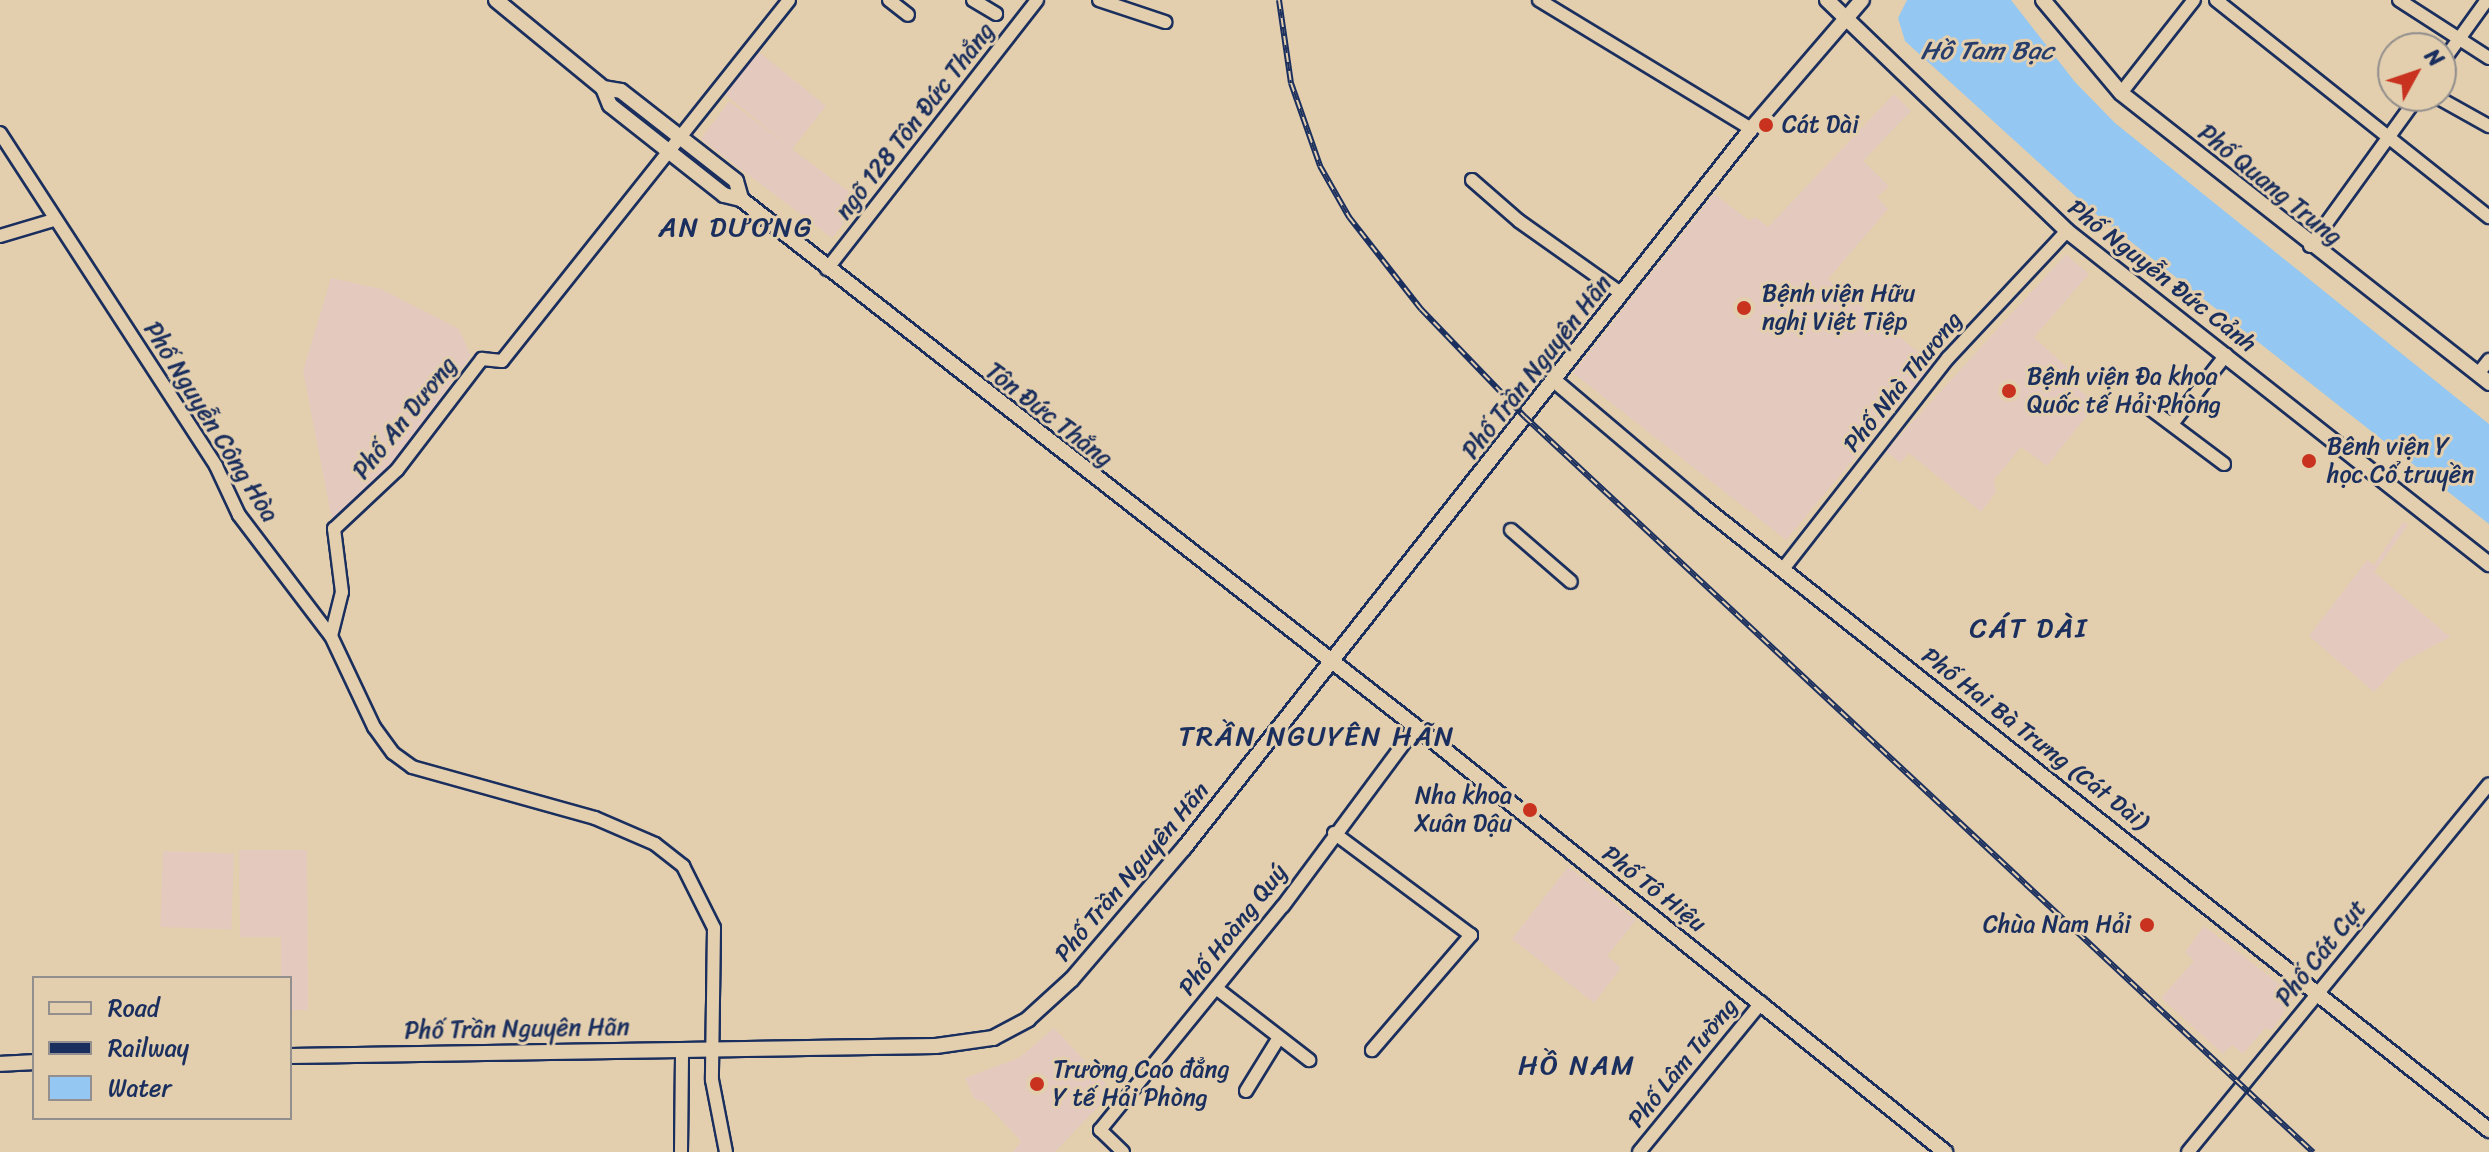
<!DOCTYPE html>
<html>
<head>
<meta charset="utf-8">
<style>
  body { margin:0 }
  #map { position:relative; width:2489px; height:1152px; overflow:hidden; background:#e3cfae; font-family:Sriracha,sans-serif }
  div>[style] { position:absolute }
  [style*='--x'] { left:calc(var(--x)*1px); top:calc(var(--y)*1px); width:calc(var(--w)*1px); rotate:calc(var(--a)*1deg) }
  .built>* { inset:0; background:#e3c9be; transform-origin:0 0 }
  .water>* { inset:0; background:#94c7f1 }
  .roads { filter:drop-shadow(2px 0 #1b2f5e) drop-shadow(-2px 0 #1b2f5e) drop-shadow(0 2px #1b2f5e) drop-shadow(0 -2px #1b2f5e) }
  .minor>* { height:12px; margin:-6px; padding:0 6px; transform-origin:6px; border-radius:6px; background:#e3cfae }
  .major>* { height:14px; margin:-7px; padding:0 7px; transform-origin:7px; border-radius:7px; background:#e3cfae }
  .rail>* { height:6px; margin-top:-3px; transform-origin:0; background:repeating-linear-gradient(90deg,#e3cfae 0 9px,#1b2f5e 0 18px); box-sizing:border-box; border-block:2px solid #1b2f5e }
  .dots>* { width:22px; height:22px; translate:-50% -50%; box-sizing:border-box; border:4px solid #e3cfae; border-radius:50% }
  span { translate:-50% -50%; white-space:nowrap; text-align:center; line-height:1.15; -webkit-text-stroke:6px #e3cfae; paint-order:stroke }
  .street-label { font-size:24px; color:#1b2f5e }
  .poi-label { font-size:24px; color:#1b2f5e }
  .left { translate:0 -50%; text-align:left }
  .right { translate:-100% -50%; text-align:right }
  .water-label { font-size:26px; color:#273e6d; font-style:italic }
  .quarter-label { font-size:28px; color:#1b2f5e; letter-spacing:2px }
  .legend { position:absolute; left:32px; top:976px; width:260px; height:144px; box-sizing:border-box; background:#e3cfae; border:2px solid #938f8e; margin:0; padding:10px 14px; list-style:none; font-size:24px; color:#1b2f5e }
  .legend li { display:flex; align-items:center; gap:16px; height:40px }
  .legend b { width:40px; border:2px solid #938f8e }
  .north { position:absolute; left:2377px; top:32px; width:80px; height:80px; box-sizing:border-box; background:#e3cfae; border:2px solid #938f8e; border-radius:50%; rotate:50deg; font-size:22px; font-weight:700; line-height:32px; text-align:center; color:#1b2f5e }
  .north::after { content:''; display:block; margin:auto; width:28px; height:36px; background:#c8321e; clip-path:polygon(50% 0,100% 100%,50% 72%,0 100%) }
</style>
</head>
<body>
<div id="map">
  <div class="built">
    <div style="clip-path:polygon(755px 49px,826px 106px,792px 149px,861px 201px,832px 238px,701px 139px,729px 101px,789px 146px,722px 92px)"></div>
    <div style="clip-path:polygon(1894px 94px,1911px 111px,1863px 161px,1889px 186px,1877px 197px,1888px 209px,1828px 279px,1933px 364px,1786px 540px,1573px 373px,1714px 194px,1750px 221px,1755px 217px,1768px 227px)"></div>
    <div style="clip-path:polygon(2066px 254px,2089px 274px,2034px 337px,2071px 371px,2066px 378px,2096px 404px,2047px 466px,2021px 447px,1994px 480px,1996px 492px,1981px 512px,1909px 453px,1900px 463px,1886px 451px)"></div>
    <div style="clip-path:polygon(331px 278px,381px 289px,459px 329px,471px 356px,377px 484px,333px 525px,303px 371px)"></div>
    <div style="clip-path:polygon(2403px 522px,2408px 525px,2374px 572px,2450px 637px,2401px 663px,2374px 692px,2309px 636px,2367px 560px,2374px 565px)"></div>
    <div style="clip-path:polygon(239px 850px,307px 850px,308px 1010px,290px 1010px,290px 978px,281px 978px,281px 937px,240px 937px)"></div>
    <div style="left:163px;top:851px;width:71px;height:76px;rotate:2deg"></div>
    <div style="clip-path:polygon(1568px 867px,1636px 920px,1607px 956px,1621px 968px,1594px 1003px,1512px 939px)"></div>
    <div style="clip-path:polygon(2204px 926px,2295px 996px,2272px 1030px,2265px 1028px,2243px 1054px,2232px 1045px,2223px 1054px,2161px 998px,2194px 961px,2185px 952px)"></div>
    <div style="clip-path:polygon(1054px 1028px,1113px 1091px,1055px 1152px,1013px 1152px,1021px 1141px,984px 1102px,974px 1099px,965px 1078px,1019px 1058px)"></div>
  </div>
  <div class="water">
    <div style="clip-path:polygon(1907px 0,2011px 0,2075px 82px,2115px 123px,2489px 424px,2489px 524px,2092px 211px,1905px 41px,1898px 18px)"></div>
  </div>
  <div class="roads">
    <div class="minor">
      <div style="--x:889;--y:0;--w:24;--a:38"></div>
      <div style="--x:973;--y:0;--w:27;--a:31"></div>
      <div style="--x:1099;--y:0;--w:70;--a:18.4"></div>
      <div style="--x:1539;--y:0;--w:248;--a:31.3"></div>
      <div style="--x:2216;--y:0;--w:349;--a:38.5"></div>
      <div style="--x:2399;--y:0;--w:107;--a:32.8"></div>
      <div style="--x:2441;--y:64;--w:79;--a:-54.3"></div>
      <div style="--x:2121;--y:93;--w:118;--a:-51.9"></div>
      <div style="--x:2435;--y:96;--w:62;--a:29.1"></div>
      <div style="--x:0;--y:133;--w:397;--a:57"></div>
      <div style="--x:216;--y:466;--w:54;--a:64.9"></div>
      <div style="--x:239;--y:515;--w:152;--a:52.8"></div>
      <div style="--x:331;--y:636;--w:101;--a:64.7"></div>
      <div style="--x:374;--y:727;--w:32;--a:54"></div>
      <div style="--x:393;--y:753;--w:24;--a:36"></div>
      <div style="--x:412;--y:767;--w:190;--a:15.6"></div>
      <div style="--x:595;--y:818;--w:65;--a:23.4"></div>
      <div style="--x:655;--y:844;--w:36;--a:38"></div>
      <div style="--x:683;--y:866;--w:69;--a:63.4"></div>
      <div style="--x:714;--y:928;--w:152;--a:90.8"></div>
      <div style="--x:712;--y:1080;--w:73;--a:79"></div>
      <div style="--x:1472;--y:180;--w:62;--a:41.1"></div>
      <div style="--x:1519;--y:221;--w:126;--a:35.3"></div>
      <div style="--x:0;--y:236;--w:56;--a:-16.5"></div>
      <div style="--x:2310;--y:246;--w:185;--a:-54.2"></div>
      <div style="--x:827;--y:269;--w:341;--a:-52"></div>
      <div style="--x:2478;--y:374;--w:18;--a:-52"></div>
      <div style="--x:2144;--y:404;--w:100;--a:36.9"></div>
      <div style="--x:2172;--y:424;--w:88;--a:-52"></div>
      <div style="--x:1511;--y:530;--w:79;--a:40.9"></div>
      <div style="--x:1783;--y:569;--w:268;--a:-52"></div>
      <div style="--x:1948;--y:358;--w:174;--a:-46.9"></div>
      <div style="--x:331;--y:636;--w:45;--a:-76"></div>
      <div style="--x:342;--y:592;--w:64;--a:-97.2"></div>
      <div style="--x:334;--y:529;--w:86;--a:-43.1"></div>
      <div style="--x:397;--y:470;--w:140;--a:-52.6"></div>
      <div style="--x:482;--y:359;--w:20;--a:6"></div>
      <div style="--x:502;--y:361;--w:461;--a:-51.5"></div>
      <div style="--x:1334;--y:833;--w:171;--a:36.7"></div>
      <div style="--x:1471;--y:935;--w:152;--a:130.7"></div>
      <div style="--x:1216;--y:988;--w:118;--a:37.7"></div>
      <div style="--x:1246;--y:1091;--w:61;--a:-58.4"></div>
      <div style="--x:681;--y:1152;--w:103;--a:-89.4"></div>
      <div style="--x:1123;--y:1152;--w:32;--a:-136"></div>
      <div style="--x:1100;--y:1130;--w:289;--a:-50.8"></div>
      <div style="--x:1283;--y:906;--w:223;--a:-53.4"></div>
      <div style="--x:1639;--y:1152;--w:193;--a:-50.7"></div>
      <div style="--x:2188;--y:1152;--w:475;--a:-50.7"></div>
    </div>
    <div class="major">
      <div style="--x:496;--y:0;--w:139;--a:39.4"></div>
      <div style="--x:603;--y:88;--w:18;--a:68"></div>
      <div style="--x:610;--y:105;--w:145;--a:38.3"></div>
      <div style="--x:724;--y:195;--w:17;--a:13"></div>
      <div style="--x:741;--y:199;--w:857;--a:38.03"></div>
      <div style="--x:1416;--y:727;--w:679;--a:38.78"></div>
      <div style="--x:1827;--y:0;--w:333;--a:43.9"></div>
      <div style="--x:2067;--y:231;--w:538;--a:38.28"></div>
      <div style="--x:2043;--y:0;--w:121;--a:50"></div>
      <div style="--x:2121;--y:93;--w:469;--a:38.2"></div>
      <div style="--x:603;--y:88;--w:18;--a:9"></div>
      <div style="--x:621;--y:91;--w:146;--a:38"></div>
      <div style="--x:736;--y:181;--w:19;--a:74"></div>
      <div style="--x:1555;--y:381;--w:192;--a:40.3"></div>
      <div style="--x:1701;--y:505;--w:1006;--a:38.42"></div>
      <div style="--x:290;--y:1056;--w:646;--a:-0.89"></div>
      <div style="--x:936;--y:1046;--w:58;--a:-8"></div>
      <div style="--x:993;--y:1038;--w:40;--a:-28"></div>
      <div style="--x:1028;--y:1019;--w:59;--a:-42.3"></div>
      <div style="--x:1072;--y:979;--w:172;--a:-49.5"></div>
      <div style="--x:1184;--y:848;--w:916;--a:-51.74"></div>
      <div style="--x:1751;--y:129;--w:170;--a:-49.3"></div>
      <div style="--x:0;--y:1064;--w:34;--a:-3"></div>
    </div>
  </div>
  <div class="rail">
    <div style="--x:1279;--y:0;--w:84;--a:81.8"></div>
    <div style="--x:1291;--y:83;--w:88;--a:70.7"></div>
    <div style="--x:1320;--y:166;--w:59;--a:60.4"></div>
    <div style="--x:1349;--y:217;--w:117;--a:52"></div>
    <div style="--x:1421;--y:309;--w:150;--a:46.1"></div>
    <div style="--x:1525;--y:417;--w:1078;--a:43.01"></div>
  </div>
  <div class="dots">
    <div style="left:1766px;top:125px;background:#c8321e"></div>
    <div style="left:1744px;top:308px;background:#c8321e"></div>
    <div style="left:2009px;top:391px;background:#c8321e"></div>
    <div style="left:2309px;top:461px;background:#c8321e"></div>
    <div style="left:1530px;top:810px;background:#c8321e"></div>
    <div style="left:2147px;top:925px;background:#c8321e"></div>
    <div style="left:1037px;top:1084px;background:#c8321e"></div>
  </div>
  <div class="street-label">
    <span style="left:915px;top:121px;rotate:-52deg">ngõ 128 Tôn Đức Thắng</span>
    <span style="left:2270px;top:185px;rotate:39deg">Phố Quang Trung</span>
    <span style="left:2162px;top:276px;rotate:38deg">Phố Nguyễn Đức Cảnh</span>
    <span style="left:1537px;top:367px;rotate:-52deg">Phố Trần Nguyên Hãn</span>
    <span style="left:1903px;top:382px;rotate:-51deg">Phố Nhà Thương</span>
    <span style="left:1049px;top:415px;rotate:38deg">Tôn Đức Thắng</span>
    <span style="left:405px;top:418px;rotate:-51deg">Phố An Dương</span>
    <span style="left:211px;top:422px;rotate:58deg">Phố Nguyễn Công Hòa</span>
    <span style="left:2035px;top:739px;rotate:38deg">Phố Hai Bà Trưng (Cát Dài)</span>
    <span style="left:1132px;top:872px;rotate:-50deg">Phố Trần Nguyên Hãn</span>
    <span style="left:1654px;top:889px;rotate:38deg">Phố Tô Hiệu</span>
    <span style="left:1233px;top:930px;rotate:-52deg">Phố Hoàng Quý</span>
    <span style="left:2321px;top:953px;rotate:-51deg">Phố Cát Cụt</span>
    <span style="left:517px;top:1029px;rotate:-1deg">Phố Trần Nguyên Hãn</span>
    <span style="left:1683px;top:1063px;rotate:-51deg">Phố Lâm Tường</span>
  </div>
  <div class="poi-label">
    <span class="left" style="left:1782px;top:125px">Cát Dài</span>
    <span class="left" style="left:1762px;top:308px">Bệnh viện Hữu<br>nghị Việt Tiệp</span>
    <span class="left" style="left:2027px;top:391px">Bệnh viện Đa khoa<br>Quốc tế Hải Phòng</span>
    <span class="left" style="left:2327px;top:461px">Bênh viện Y<br>học Cổ truyền</span>
    <span class="right" style="left:1512px;top:810px">Nha khoa<br>Xuân Dậu</span>
    <span class="right" style="left:2131px;top:925px">Chùa Nam Hải</span>
    <span class="left" style="left:1053px;top:1084px">Trường Cao đẳng<br>Y tế Hải Phòng</span>
  </div>
  <div class="water-label">
    <span style="left:1987px;top:51px">Hồ Tam Bạc</span>
  </div>
  <div class="quarter-label">
    <span style="left:736px;top:227px">AN DƯƠNG</span>
    <span style="left:2029px;top:628px">CÁT DÀI</span>
    <span style="left:1317px;top:736px">TRẦN NGUYÊN HÃN</span>
    <span style="left:1577px;top:1065px">HỒ NAM</span>
  </div>
  <ul class="legend">
  <li><b style="height:10px;background:#e3cfae"></b>Road</li>
  <li><b style="height:10px;background:#1b2f5e"></b>Railway</li>
  <li><b style="height:22px;background:#94c7f1"></b>Water</li>
  </ul>
  <div class="north">N</div>
</div>
</body>
</html>
